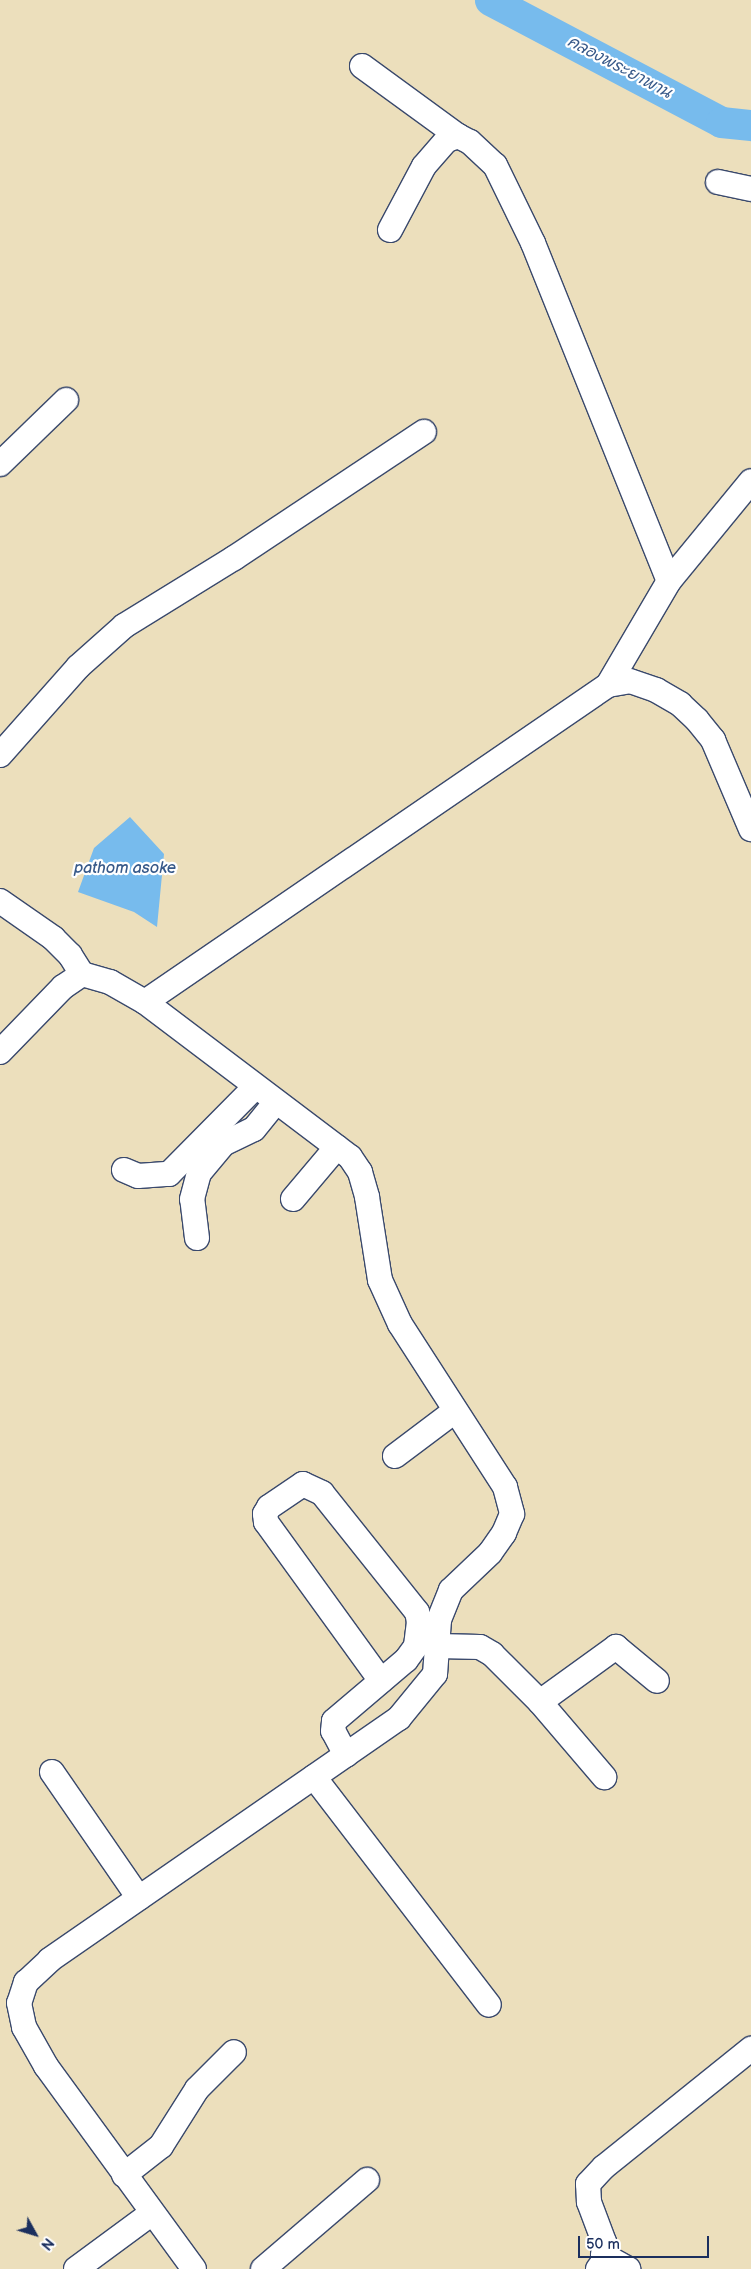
<!DOCTYPE html>
<html>
<head>
<meta charset="utf-8">
<style>
  body { margin:0 }
  #map { position:relative; width:751px; height:2269px; overflow:hidden; background:#ecdfbc; font-family:"Balsamiq Sans","Playpen Sans Thai",sans-serif }
  div>[style] { position:absolute }
  [style*='--x'] { left:calc(var(--x)*1px); top:calc(var(--y)*1px); width:calc(var(--w)*1px); rotate:calc(var(--a)*1deg) }
  .water>* { inset:0; background:#77bbed }
  .river>* { height:31px; margin:-15.5px; padding:0 15.5px; transform-origin:15.5px; border-radius:15.5px; background:#77bbed }
  .roads { filter:drop-shadow(1px 0 #3a496c) drop-shadow(-1px 0 #3a496c) drop-shadow(0 1px #3a496c) drop-shadow(0 -1px #3a496c) }
  .minor>* { height:24px; margin:-12px; padding:0 12px; transform-origin:12px; border-radius:12px; background:#fff }
  span { translate:-50% -50%; white-space:nowrap; text-align:center; line-height:1.15; -webkit-text-stroke:4.5px #fff; paint-order:stroke }
  .water-label { font-size:16px; color:#375989; font-style:italic }
  .north { position:absolute; left:10px; top:2209px; width:50px; height:50px; -webkit-text-stroke:4px #fff; paint-order:stroke; rotate:129deg; font-size:14px; font-weight:700; line-height:20px; text-align:center; color:#1b2f5e }
  .north::after { content:''; display:block; margin:auto; width:18px; height:22px; background:#1b2f5e; clip-path:polygon(50% 0,100% 100%,50% 72%,0 100%) }
  .scale { position:absolute; left:578px; top:2236px; width:131px; height:22px; box-sizing:border-box; border:2px solid #1b2f5e; border-top:0; padding-left:6px; font-size:15px; line-height:18px; white-space:nowrap; color:#1b2f5e; -webkit-text-stroke:4px #fff; paint-order:stroke }
</style>
</head>
<body>
<div id="map">
  <div class="water">
    <div style="clip-path:polygon(130px 817px,164px 854px,157px 927px,134px 912px,78px 892px,94px 848px)"></div>
  </div>
  <div class="river">
    <div style="--x:490;--y:0;--w:261;--a:27.8"></div>
    <div style="--x:721;--y:122;--w:30;--a:6"></div>
  </div>
  <div class="roads">
    <div class="minor">
      <div style="--x:362;--y:66;--w:119;--a:36.1"></div>
      <div style="--x:718;--y:182;--w:34;--a:12"></div>
      <div style="--x:390;--y:230;--w:72;--a:-62"></div>
      <div style="--x:424;--y:166;--w:35;--a:-49"></div>
      <div style="--x:447;--y:140;--w:12;--a:-20"></div>
      <div style="--x:458;--y:136;--w:13;--a:27"></div>
      <div style="--x:470;--y:142;--w:34;--a:43"></div>
      <div style="--x:495;--y:165;--w:87;--a:64"></div>
      <div style="--x:533;--y:243;--w:364;--a:68.1"></div>
      <div style="--x:0;--y:464;--w:92;--a:-44.1"></div>
      <div style="--x:608;--y:685;--w:121;--a:-59.6"></div>
      <div style="--x:669;--y:581;--w:129;--a:-50.6"></div>
      <div style="--x:0;--y:755;--w:118;--a:-48.4"></div>
      <div style="--x:78;--y:667;--w:62;--a:-41.7"></div>
      <div style="--x:124;--y:626;--w:129;--a:-31.7"></div>
      <div style="--x:234;--y:558;--w:228;--a:-33.6"></div>
      <div style="--x:0;--y:901;--w:65;--a:34.9"></div>
      <div style="--x:53;--y:938;--w:24;--a:45"></div>
      <div style="--x:70;--y:955;--w:22;--a:58"></div>
      <div style="--x:145;--y:1002;--w:561;--a:-34.4"></div>
      <div style="--x:608;--y:685;--w:22;--a:-10"></div>
      <div style="--x:630;--y:681;--w:28;--a:19"></div>
      <div style="--x:656;--y:690;--w:28;--a:30"></div>
      <div style="--x:680;--y:704;--w:23;--a:43"></div>
      <div style="--x:697;--y:720;--w:26;--a:51"></div>
      <div style="--x:713;--y:740;--w:97;--a:66.9"></div>
      <div style="--x:0;--y:1052;--w:91;--a:-45.9"></div>
      <div style="--x:63;--y:987;--w:23;--a:-34"></div>
      <div style="--x:82;--y:974;--w:29;--a:16"></div>
      <div style="--x:110;--y:982;--w:40;--a:29.7"></div>
      <div style="--x:145;--y:1002;--w:257;--a:37.1"></div>
      <div style="--x:350;--y:1157;--w:18;--a:56"></div>
      <div style="--x:360;--y:1172;--w:26;--a:74"></div>
      <div style="--x:367;--y:1197;--w:84;--a:81.1"></div>
      <div style="--x:380;--y:1280;--w:48;--a:65.6"></div>
      <div style="--x:400;--y:1324;--w:194;--a:57.2"></div>
      <div style="--x:505;--y:1487;--w:28;--a:75"></div>
      <div style="--x:512;--y:1514;--w:21;--a:113"></div>
      <div style="--x:504;--y:1533;--w:24;--a:125"></div>
      <div style="--x:490;--y:1553;--w:54;--a:136.5"></div>
      <div style="--x:451;--y:1590;--w:32;--a:112"></div>
      <div style="--x:439;--y:1620;--w:54;--a:94.2"></div>
      <div style="--x:435;--y:1674;--w:57;--a:129.3"></div>
      <div style="--x:399;--y:1718;--w:425;--a:145.3"></div>
      <div style="--x:50;--y:1960;--w:33;--a:137"></div>
      <div style="--x:26;--y:1982;--w:22;--a:108"></div>
      <div style="--x:19;--y:2003;--w:25;--a:78"></div>
      <div style="--x:24;--y:2027;--w:45;--a:60.6"></div>
      <div style="--x:46;--y:2066;--w:251;--a:53.9"></div>
      <div style="--x:124;--y:1170;--w:15;--a:23"></div>
      <div style="--x:138;--y:1176;--w:31;--a:-4"></div>
      <div style="--x:169;--y:1174;--w:122;--a:-45.3"></div>
      <div style="--x:293;--y:1199;--w:68;--a:-49.8"></div>
      <div style="--x:197;--y:1238;--w:39;--a:-97"></div>
      <div style="--x:192;--y:1199;--w:27;--a:-75"></div>
      <div style="--x:199;--y:1173;--w:38;--a:-50"></div>
      <div style="--x:223;--y:1144;--w:34;--a:-26"></div>
      <div style="--x:254;--y:1129;--w:35;--a:-51"></div>
      <div style="--x:395;--y:1456;--w:75;--a:-36.9"></div>
      <div style="--x:438;--y:1646;--w:42;--a:1.4"></div>
      <div style="--x:480;--y:1647;--w:14;--a:30"></div>
      <div style="--x:492;--y:1654;--w:68;--a:45"></div>
      <div style="--x:540;--y:1702;--w:99;--a:49.5"></div>
      <div style="--x:540;--y:1702;--w:94;--a:-35.9"></div>
      <div style="--x:616;--y:1647;--w:53;--a:39.7"></div>
      <div style="--x:346;--y:1755;--w:27;--a:-118"></div>
      <div style="--x:333;--y:1731;--w:10;--a:-84"></div>
      <div style="--x:334;--y:1721;--w:94;--a:-40.3"></div>
      <div style="--x:406;--y:1660;--w:17;--a:-54"></div>
      <div style="--x:416;--y:1646;--w:24;--a:-83"></div>
      <div style="--x:419;--y:1622;--w:10;--a:-101"></div>
      <div style="--x:417;--y:1612;--w:152;--a:-128.6"></div>
      <div style="--x:322;--y:1493;--w:21;--a:-155"></div>
      <div style="--x:303;--y:1484;--w:41;--a:145.9"></div>
      <div style="--x:269;--y:1507;--w:8;--a:120"></div>
      <div style="--x:265;--y:1514;--w:8;--a:83"></div>
      <div style="--x:266;--y:1522;--w:196;--a:54.1"></div>
      <div style="--x:52;--y:1772;--w:153;--a:55.4"></div>
      <div style="--x:314;--y:1777;--w:287;--a:52.5"></div>
      <div style="--x:124;--y:2175;--w:47;--a:-38.1"></div>
      <div style="--x:161;--y:2146;--w:67;--a:-57.7"></div>
      <div style="--x:197;--y:2089;--w:52;--a:-45"></div>
      <div style="--x:603;--y:2255;--w:29;--a:29"></div>
      <div style="--x:76;--y:2269;--w:94;--a:-36.4"></div>
      <div style="--x:263;--y:2269;--w:137;--a:-40.6"></div>
      <div style="--x:598;--y:2269;--w:9;--a:-54"></div>
      <div style="--x:603;--y:2262;--w:20;--a:-87"></div>
      <div style="--x:604;--y:2242;--w:43;--a:-110.6"></div>
      <div style="--x:589;--y:2202;--w:18;--a:-93"></div>
      <div style="--x:588;--y:2184;--w:23;--a:-47"></div>
      <div style="--x:604;--y:2167;--w:189;--a:-38.8"></div>
    </div>
  </div>
  <div class="water-label">
    <span style="left:619px;top:68px;rotate:28deg">คลองพระยาพาน</span>
    <span style="left:125px;top:869px">pathom asoke</span>
  </div>
  <div class="north">N</div>
  <div class="scale">50 m</div>
</div>
</body>
</html>
